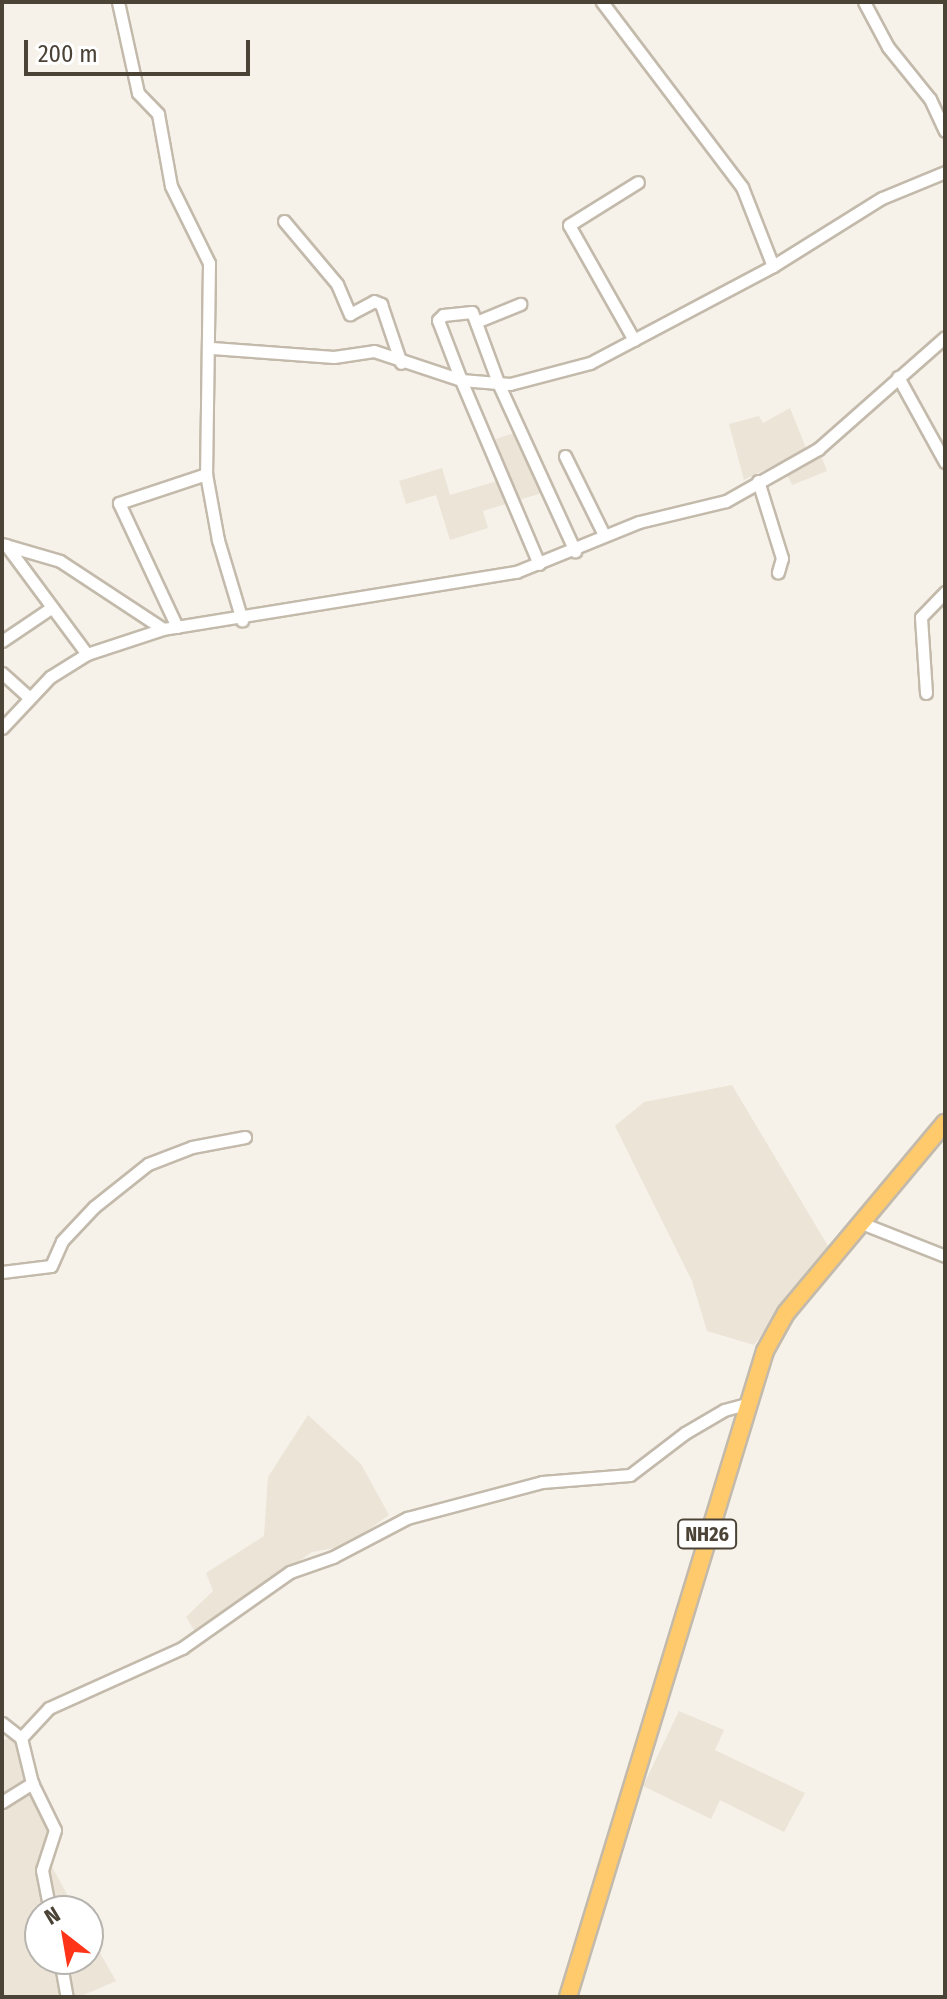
<!DOCTYPE html>
<html>
<head>
<meta charset="utf-8">
<style>
  body { margin:0 }
  #map { position:relative; width:947px; height:1999px; overflow:hidden; background:#f6f2ea; font-family:"Fira Sans Condensed",sans-serif }
  div>[style] { position:absolute }
  [style*='--x'] { left:calc(var(--x)*1px); top:calc(var(--y)*1px); width:calc(var(--w)*1px); rotate:calc(var(--a)*1deg) }
  .residential>* { inset:0; background:#ebe4d7 }
  .roads { filter:drop-shadow(2px 0 #c3baab) drop-shadow(-2px 0 #c3baab) drop-shadow(0 2px #c3baab) drop-shadow(0 -2px #c3baab) }
  .minor>* { height:11px; margin:-5.5px; padding:0 5.5px; transform-origin:5.5px; border-radius:5.5px; background:#fff }
  .highway>* { height:16px; margin:-8px; padding:0 8px; transform-origin:8px; border-radius:8px; background:#ffca6c }
  span { translate:-50% -50%; white-space:nowrap; text-align:center; line-height:1.15; -webkit-text-stroke:6px #fff; paint-order:stroke }
  .shield-label span { padding:2px 6px; background:#fff; border:2px solid; border-radius:6px; -webkit-text-stroke-width:0 }
  .shield-label { font-size:20px; color:#4c4337; font-weight:700 }
  .frame { position:absolute; inset:0; border:4px solid #4c4337; pointer-events:none }
  .north { position:absolute; left:24px; top:1895px; width:80px; height:80px; box-sizing:border-box; background:#fff; border:2px solid #b7b4af; border-radius:50%; rotate:329deg; font-size:22px; font-weight:700; line-height:32px; text-align:center; color:#4c4337 }
  .north::after { content:''; display:block; margin:auto; width:28px; height:36px; background:#ff3418; clip-path:polygon(50% 0,100% 100%,50% 72%,0 100%) }
  .scale { position:absolute; left:24px; top:40px; width:226px; height:36px; box-sizing:border-box; border:4px solid #4c4337; border-top:0; padding-left:10px; font-size:24px; line-height:28px; white-space:nowrap; color:#4c4337; -webkit-text-stroke:6px #fff; paint-order:stroke }
</style>
</head>
<body>
<div id="map">
  <div class="residential">
    <div style="clip-path:polygon(790px 408px,806px 448px,817px 445px,827px 471px,792px 485px,781px 462px,744px 480px,729px 424px,759px 416px,763px 423px)"></div>
    <div style="clip-path:polygon(523px 430px,542px 493px,483px 511px,488px 528px,450px 540px,436px 495px,406px 504px,399px 481px,442px 468px,450px 495px,507px 478px,496px 439px)"></div>
    <div style="clip-path:polygon(732px 1085px,828px 1246px,754px 1345px,707px 1331px,692px 1281px,615px 1126px,644px 1102px)"></div>
    <div style="clip-path:polygon(308px 1415px,361px 1464px,389px 1515px,346px 1546px,312px 1552px,197px 1635px,186px 1617px,213px 1591px,206px 1573px,264px 1536px,268px 1477px)"></div>
    <div style="clip-path:polygon(679px 1711px,724px 1730px,715px 1750px,805px 1793px,784px 1832px,720px 1800px,711px 1819px,643px 1786px)"></div>
    <div style="clip-path:polygon(16px 1737px,32px 1794px,62px 1826px,50px 1863px,76px 1911px,40px 1911px,40px 1959px,88px 1959px,88px 1932px,116px 1981px,79px 1997px,2px 1997px,2px 1740px)"></div>
  </div>
  <div class="roads">
    <div class="minor">
      <div style="--x:118;--y:2;--w:93;--a:77.6"></div>
      <div style="--x:138;--y:93;--w:29;--a:46"></div>
      <div style="--x:158;--y:114;--w:73;--a:79.8"></div>
      <div style="--x:171;--y:186;--w:86;--a:63.7"></div>
      <div style="--x:209;--y:263;--w:211;--a:90.8"></div>
      <div style="--x:206;--y:474;--w:67;--a:79.7"></div>
      <div style="--x:218;--y:540;--w:84;--a:73.3"></div>
      <div style="--x:602;--y:2;--w:232;--a:52.9"></div>
      <div style="--x:742;--y:187;--w:85;--a:68.6"></div>
      <div style="--x:773;--y:266;--w:128;--a:-32"></div>
      <div style="--x:882;--y:198;--w:68;--a:-22.4"></div>
      <div style="--x:864;--y:2;--w:51;--a:61.9"></div>
      <div style="--x:888;--y:47;--w:67;--a:51.1"></div>
      <div style="--x:930;--y:99;--w:35;--a:65"></div>
      <div style="--x:284;--y:221;--w:82;--a:49.9"></div>
      <div style="--x:337;--y:284;--w:33;--a:67"></div>
      <div style="--x:350;--y:314;--w:27;--a:-28"></div>
      <div style="--x:374;--y:301;--w:8;--a:23"></div>
      <div style="--x:381;--y:304;--w:62;--a:71.3"></div>
      <div style="--x:476;--y:322;--w:48;--a:-22.2"></div>
      <div style="--x:634;--y:340;--w:132;--a:-119.5"></div>
      <div style="--x:569;--y:225;--w:81;--a:-31.9"></div>
      <div style="--x:212;--y:348;--w:122;--a:4.2"></div>
      <div style="--x:334;--y:357;--w:40;--a:-8.5"></div>
      <div style="--x:374;--y:351;--w:92;--a:18.4"></div>
      <div style="--x:461;--y:380;--w:49;--a:4.7"></div>
      <div style="--x:510;--y:384;--w:83;--a:-14.7"></div>
      <div style="--x:590;--y:363;--w:207;--a:-27.9"></div>
      <div style="--x:898;--y:377;--w:97;--a:61.1"></div>
      <div style="--x:565;--y:456;--w:88;--a:63.7"></div>
      <div style="--x:758;--y:481;--w:81;--a:72.7"></div>
      <div style="--x:782;--y:558;--w:15;--a:106"></div>
      <div style="--x:2;--y:544;--w:60;--a:16.3"></div>
      <div style="--x:60;--y:561;--w:123;--a:33.4"></div>
      <div style="--x:6;--y:545;--w:136;--a:53.4"></div>
      <div style="--x:539;--y:564;--w:200;--a:-113"></div>
      <div style="--x:461;--y:380;--w:64;--a:-111"></div>
      <div style="--x:438;--y:320;--w:7;--a:-45"></div>
      <div style="--x:443;--y:315;--w:29;--a:-6"></div>
      <div style="--x:472;--y:312;--w:78;--a:69.7"></div>
      <div style="--x:499;--y:385;--w:183;--a:65.4"></div>
      <div style="--x:177;--y:627;--w:137;--a:-115.1"></div>
      <div style="--x:119;--y:503;--w:92;--a:-18.4"></div>
      <div style="--x:2;--y:641;--w:59;--a:-34"></div>
      <div style="--x:2;--y:673;--w:36;--a:42"></div>
      <div style="--x:926;--y:693;--w:76;--a:-93.8"></div>
      <div style="--x:921;--y:617;--w:35;--a:-46"></div>
      <div style="--x:2;--y:728;--w:70;--a:-46.7"></div>
      <div style="--x:50;--y:677;--w:44;--a:-31.9"></div>
      <div style="--x:87;--y:654;--w:80;--a:-18.2"></div>
      <div style="--x:163;--y:629;--w:358;--a:-9.2"></div>
      <div style="--x:516;--y:572;--w:133;--a:-22.1"></div>
      <div style="--x:639;--y:522;--w:89;--a:-13.6"></div>
      <div style="--x:726;--y:501;--w:106;--a:-29.5"></div>
      <div style="--x:818;--y:449;--w:169;--a:-41.4"></div>
      <div style="--x:861;--y:1223;--w:90;--a:21.4"></div>
      <div style="--x:2;--y:1272;--w:49;--a:-7"></div>
      <div style="--x:51;--y:1266;--w:27;--a:-66"></div>
      <div style="--x:62;--y:1241;--w:47;--a:-46.7"></div>
      <div style="--x:94;--y:1207;--w:69;--a:-38.5"></div>
      <div style="--x:148;--y:1164;--w:47;--a:-21.1"></div>
      <div style="--x:192;--y:1147;--w:54;--a:-10.7"></div>
      <div style="--x:2;--y:1723;--w:24;--a:38"></div>
      <div style="--x:32;--y:1783;--w:52;--a:63.9"></div>
      <div style="--x:55;--y:1830;--w:42;--a:108"></div>
      <div style="--x:42;--y:1870;--w:42;--a:79"></div>
      <div style="--x:2;--y:1802;--w:36;--a:-32"></div>
      <div style="--x:32;--y:1783;--w:46;--a:-103.7"></div>
      <div style="--x:21;--y:1738;--w:41;--a:-47"></div>
      <div style="--x:49;--y:1708;--w:146;--a:-24.3"></div>
      <div style="--x:182;--y:1648;--w:132;--a:-35.1"></div>
      <div style="--x:290;--y:1572;--w:46;--a:-19.2"></div>
      <div style="--x:333;--y:1557;--w:84;--a:-27.8"></div>
      <div style="--x:407;--y:1518;--w:140;--a:-14.9"></div>
      <div style="--x:542;--y:1482;--w:88;--a:-4.5"></div>
      <div style="--x:630;--y:1475;--w:69;--a:-37.4"></div>
      <div style="--x:685;--y:1433;--w:45;--a:-30.5"></div>
      <div style="--x:724;--y:1410;--w:23;--a:-15"></div>
      <div style="--x:60;--y:1959;--w:39;--a:80"></div>
    </div>
    <div class="highway">
      <div style="--x:568;--y:1997;--w:675;--a:-73.04"></div>
      <div style="--x:765;--y:1351;--w:43;--a:-61.1"></div>
      <div style="--x:786;--y:1313;--w:248;--a:-50.1"></div>
    </div>
  </div>
  <div class="shield-label">
    <span style="left:707px;top:1534px">NH26</span>
  </div>
  <div class="frame"></div>
  <div class="north">N</div>
  <div class="scale">200 m</div>
</div>
</body>
</html>
